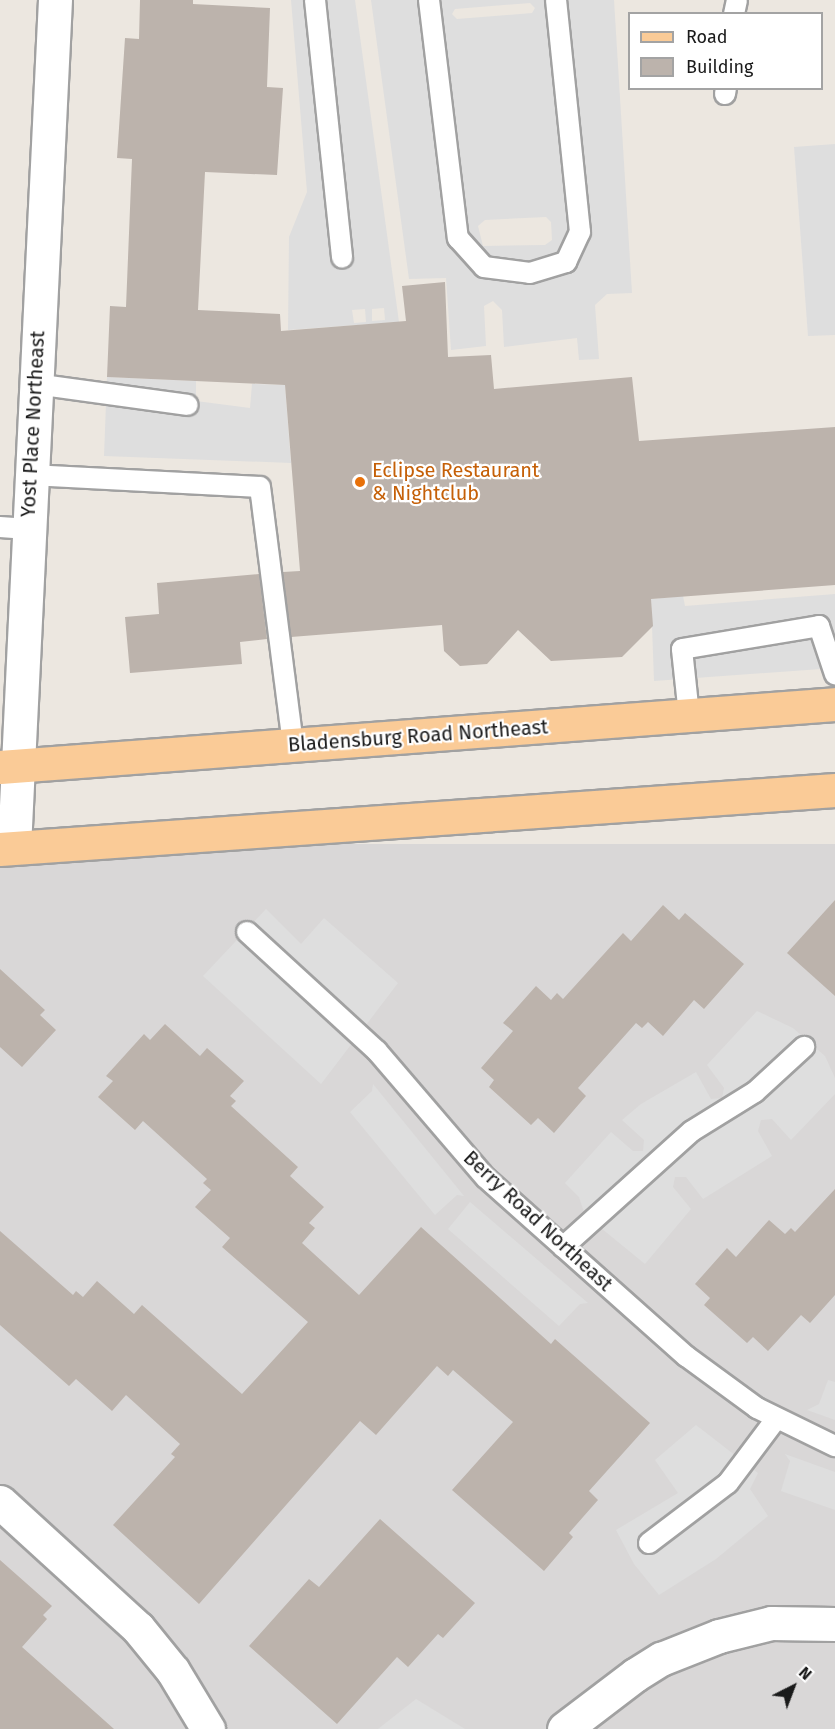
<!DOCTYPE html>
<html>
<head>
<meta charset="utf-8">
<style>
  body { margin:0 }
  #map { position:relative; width:835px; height:1729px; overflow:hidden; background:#ece7e0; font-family:"Fira Sans",sans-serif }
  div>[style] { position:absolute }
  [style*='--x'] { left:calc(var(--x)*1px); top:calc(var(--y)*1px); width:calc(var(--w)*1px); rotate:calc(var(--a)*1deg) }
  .residential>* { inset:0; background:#d9d7d7; transform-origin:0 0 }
  .parking>* { inset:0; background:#dedede }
  .building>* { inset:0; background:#bcb3ac }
  .roads { filter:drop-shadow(2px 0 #a1a1a1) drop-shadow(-2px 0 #a1a1a1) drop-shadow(0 2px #a1a1a1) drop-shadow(0 -2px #a1a1a1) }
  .lane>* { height:20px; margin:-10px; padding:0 10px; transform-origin:10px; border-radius:10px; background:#fff }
  .street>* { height:33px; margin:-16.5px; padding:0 16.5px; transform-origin:16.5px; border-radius:16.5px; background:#fff }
  .primary>* { height:33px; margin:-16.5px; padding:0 16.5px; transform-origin:16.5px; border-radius:16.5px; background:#facb97 }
  .dots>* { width:16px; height:16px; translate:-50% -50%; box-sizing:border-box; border:3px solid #fff; border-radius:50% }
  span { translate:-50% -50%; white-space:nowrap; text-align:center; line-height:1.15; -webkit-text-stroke:4.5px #fff; paint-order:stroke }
  .street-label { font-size:20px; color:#1a1a1a }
  .food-label { font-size:20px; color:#c56008 }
  .left { translate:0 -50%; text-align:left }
  .legend { position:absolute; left:628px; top:12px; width:195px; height:78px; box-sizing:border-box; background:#fff; border:2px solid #a3a3a3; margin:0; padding:8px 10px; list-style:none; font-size:18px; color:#1a1a1a }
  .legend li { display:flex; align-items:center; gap:12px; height:30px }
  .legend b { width:30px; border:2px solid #a3a3a3 }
  .north { position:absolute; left:763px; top:1657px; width:60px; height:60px; -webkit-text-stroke:4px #fff; paint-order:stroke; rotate:42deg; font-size:16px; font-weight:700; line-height:24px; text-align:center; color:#1a1a1a }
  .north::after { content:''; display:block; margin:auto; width:21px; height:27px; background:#1a1a1a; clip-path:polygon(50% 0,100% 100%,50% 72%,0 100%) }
</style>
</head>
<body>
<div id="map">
  <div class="residential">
    <div style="left:835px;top:844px;width:885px;height:837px;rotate:90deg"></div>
  </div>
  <div class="parking">
    <div style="clip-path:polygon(evenodd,291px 0,355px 0,399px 322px,288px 330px,289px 237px,307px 192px,291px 0,384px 308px,385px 320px,372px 321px,372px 309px,384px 308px,291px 0,365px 309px,366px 322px,354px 323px,352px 310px,365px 309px)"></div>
    <div style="clip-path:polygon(evenodd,371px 0,614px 0,632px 293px,607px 294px,595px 305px,599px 359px,579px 360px,577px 338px,504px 347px,502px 310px,493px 301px,484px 306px,486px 346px,451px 350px,446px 278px,409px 279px,371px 0,530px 3px,535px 8px,532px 13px,457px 19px,452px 14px,455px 9px,530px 3px,371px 0,546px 217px,551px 222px,552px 240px,545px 245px,483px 246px,478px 226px,485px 220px,546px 217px)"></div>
    <div style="clip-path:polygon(835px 144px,835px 335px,808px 336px,794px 147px)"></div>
    <div style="clip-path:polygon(107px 377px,196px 381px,196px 401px,250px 408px,252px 384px,285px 385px,291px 463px,104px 456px)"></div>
    <div style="clip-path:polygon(835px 594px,835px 668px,654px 681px,651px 599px,683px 596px,685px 606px)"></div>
    <div style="clip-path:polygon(266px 909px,301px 944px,324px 918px,398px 983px,321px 1084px,203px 976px)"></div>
    <div style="clip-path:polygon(757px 1011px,793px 1028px,825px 1056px,835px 1078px,835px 1094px,791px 1140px,772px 1119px,761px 1120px,758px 1131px,772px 1156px,703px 1199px,686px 1177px,675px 1177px,673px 1187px,691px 1209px,645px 1264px,585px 1215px,579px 1197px,565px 1183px,611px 1132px,633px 1151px,643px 1151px,644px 1140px,622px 1120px,641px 1104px,696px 1072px,711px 1099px,722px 1098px,724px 1088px,707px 1065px)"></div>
    <div style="clip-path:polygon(373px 1084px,464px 1196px,457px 1195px,435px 1215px,350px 1112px,372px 1091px)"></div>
    <div style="clip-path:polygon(470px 1202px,588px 1303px,580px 1304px,559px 1326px,448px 1229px)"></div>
    <div style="clip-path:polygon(828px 1380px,835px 1382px,835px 1420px,807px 1410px,819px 1404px)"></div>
    <div style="clip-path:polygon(696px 1425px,758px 1473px,750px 1489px,768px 1516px,716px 1559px,659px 1595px,634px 1564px,616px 1530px,678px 1493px,655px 1460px)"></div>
    <div style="clip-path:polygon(785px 1454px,835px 1472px,835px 1510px,781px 1491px,790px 1461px)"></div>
    <div style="clip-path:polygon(416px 1699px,465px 1729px,378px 1729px)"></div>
  </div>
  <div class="building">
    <div style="clip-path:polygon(140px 0,193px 0,193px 4px,270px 8px,267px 87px,283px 88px,277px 175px,205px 172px,198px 310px,280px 314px,281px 331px,406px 321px,402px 286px,445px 282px,448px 357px,491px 355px,494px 389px,632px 377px,639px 441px,835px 427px,835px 585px,651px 599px,653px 626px,622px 657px,551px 661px,518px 630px,487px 664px,460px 666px,444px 651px,442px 625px,291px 637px,283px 572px,300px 571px,285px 385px,107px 377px,110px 306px,126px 307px,132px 159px,117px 158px,125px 38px,139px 39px)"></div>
    <div style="clip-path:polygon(259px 574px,267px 639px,240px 642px,242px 664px,130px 673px,125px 617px,159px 614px,157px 583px)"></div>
    <div style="clip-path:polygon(835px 900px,835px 996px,787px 953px)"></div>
    <div style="clip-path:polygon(663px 905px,679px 920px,685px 913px,744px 964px,704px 1009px,694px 1000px,663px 1036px,648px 1022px,642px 1028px,636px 1023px,578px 1088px,586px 1096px,554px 1133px,538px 1118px,531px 1125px,489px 1087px,494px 1080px,481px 1068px,513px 1031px,503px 1023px,536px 986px,551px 1000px,557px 993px,563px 999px,623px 933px,631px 941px)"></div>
    <div style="clip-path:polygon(0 969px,45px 1010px,40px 1015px,56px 1030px,22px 1067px,0 1047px)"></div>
    <div style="clip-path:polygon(165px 1024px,200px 1056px,207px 1048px,244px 1081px,230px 1096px,236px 1101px,231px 1106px,298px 1167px,290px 1176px,324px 1207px,309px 1223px,315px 1228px,302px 1243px,359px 1295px,421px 1227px,551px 1344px,555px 1339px,650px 1423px,589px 1491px,598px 1500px,569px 1533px,573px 1537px,544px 1571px,452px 1490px,513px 1422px,453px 1370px,448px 1376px,437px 1366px,376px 1435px,360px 1421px,199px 1604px,113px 1525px,175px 1457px,171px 1454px,180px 1444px,126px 1395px,112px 1411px,76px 1379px,69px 1386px,0 1325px,0 1231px,73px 1295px,76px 1291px,83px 1297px,97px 1281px,134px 1314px,142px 1305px,242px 1394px,308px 1322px,222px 1247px,230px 1238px,195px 1207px,211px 1190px,203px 1183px,207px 1179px,143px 1121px,135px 1130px,98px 1097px,113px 1081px,106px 1076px,144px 1034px,150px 1040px)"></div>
    <div style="clip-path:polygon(835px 1189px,835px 1295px,810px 1323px,801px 1315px,768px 1351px,753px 1337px,747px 1343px,704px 1305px,710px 1298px,695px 1284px,727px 1248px,736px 1257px,769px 1220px,785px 1234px,791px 1228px,795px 1232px)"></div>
    <div style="clip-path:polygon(380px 1519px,475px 1603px,443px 1638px,438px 1634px,408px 1667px,397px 1657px,337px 1724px,249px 1646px,309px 1579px,319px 1587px)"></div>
    <div style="clip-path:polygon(0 1560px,52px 1606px,43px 1615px,47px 1619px,22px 1647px,114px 1729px,0 1729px)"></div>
  </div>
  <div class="roads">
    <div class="lane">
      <div style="--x:315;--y:0;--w:259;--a:84"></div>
      <div style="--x:429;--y:0;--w:240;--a:83.1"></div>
      <div style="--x:458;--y:238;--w:39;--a:48"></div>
      <div style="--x:484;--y:267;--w:46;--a:7.4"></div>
      <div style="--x:530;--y:273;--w:38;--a:-17"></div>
      <div style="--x:566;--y:262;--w:33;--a:-65"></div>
      <div style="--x:580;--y:232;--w:233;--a:-95.9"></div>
      <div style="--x:734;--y:14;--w:14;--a:-78"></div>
      <div style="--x:725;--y:94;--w:6;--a:-81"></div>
      <div style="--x:35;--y:384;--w:154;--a:7.8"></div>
      <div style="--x:31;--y:475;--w:229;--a:3"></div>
      <div style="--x:260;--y:487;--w:260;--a:82.7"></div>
      <div style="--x:0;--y:527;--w:28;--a:4"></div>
      <div style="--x:689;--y:715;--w:66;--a:-96.1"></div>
      <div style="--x:682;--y:649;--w:139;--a:-9.5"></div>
      <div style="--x:819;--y:626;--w:51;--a:71.6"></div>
      <div style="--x:247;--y:932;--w:176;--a:42.5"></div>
      <div style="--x:377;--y:1051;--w:167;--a:49.4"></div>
      <div style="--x:486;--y:1178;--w:268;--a:41.7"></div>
      <div style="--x:686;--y:1356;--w:88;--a:36.2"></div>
      <div style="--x:757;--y:1408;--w:87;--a:26"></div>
      <div style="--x:563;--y:1247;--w:173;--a:-42"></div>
      <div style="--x:692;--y:1131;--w:74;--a:-31.8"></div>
      <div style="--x:755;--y:1092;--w:67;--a:-42.6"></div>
      <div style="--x:649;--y:1543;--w:99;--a:-37.2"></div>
      <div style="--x:728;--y:1483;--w:80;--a:-53.1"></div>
    </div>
    <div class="street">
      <div style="--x:14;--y:847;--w:848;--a:-87.23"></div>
      <div style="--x:0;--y:1502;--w:187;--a:42.4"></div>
      <div style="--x:138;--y:1628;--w:55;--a:50.9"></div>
      <div style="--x:173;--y:1671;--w:68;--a:58.9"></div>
      <div style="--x:564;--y:1729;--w:89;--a:-37.3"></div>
      <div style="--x:635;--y:1675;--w:31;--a:-32"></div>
      <div style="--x:661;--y:1659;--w:62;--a:-21.6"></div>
      <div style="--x:719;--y:1636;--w:54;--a:-14"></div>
      <div style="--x:771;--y:1623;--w:64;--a:0.9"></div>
    </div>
    <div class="primary">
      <div style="--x:0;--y:767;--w:837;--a:-4.31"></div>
      <div style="--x:0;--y:849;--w:837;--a:-4.04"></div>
    </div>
  </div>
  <div class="dots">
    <div style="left:360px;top:482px;background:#e8710a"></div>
  </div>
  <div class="street-label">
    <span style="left:33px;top:424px;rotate:-87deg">Yost Place Northeast</span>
    <span style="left:418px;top:736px;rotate:-4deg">Bladensburg Road Northeast</span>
    <span style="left:538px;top:1221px;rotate:43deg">Berry Road Northeast</span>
  </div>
  <div class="food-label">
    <span class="left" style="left:372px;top:482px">Eclipse Restaurant<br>&amp; Nightclub</span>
  </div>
  <ul class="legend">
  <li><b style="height:8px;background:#facb97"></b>Road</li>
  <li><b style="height:16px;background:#bcb3ac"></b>Building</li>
  </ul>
  <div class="north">N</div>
</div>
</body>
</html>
